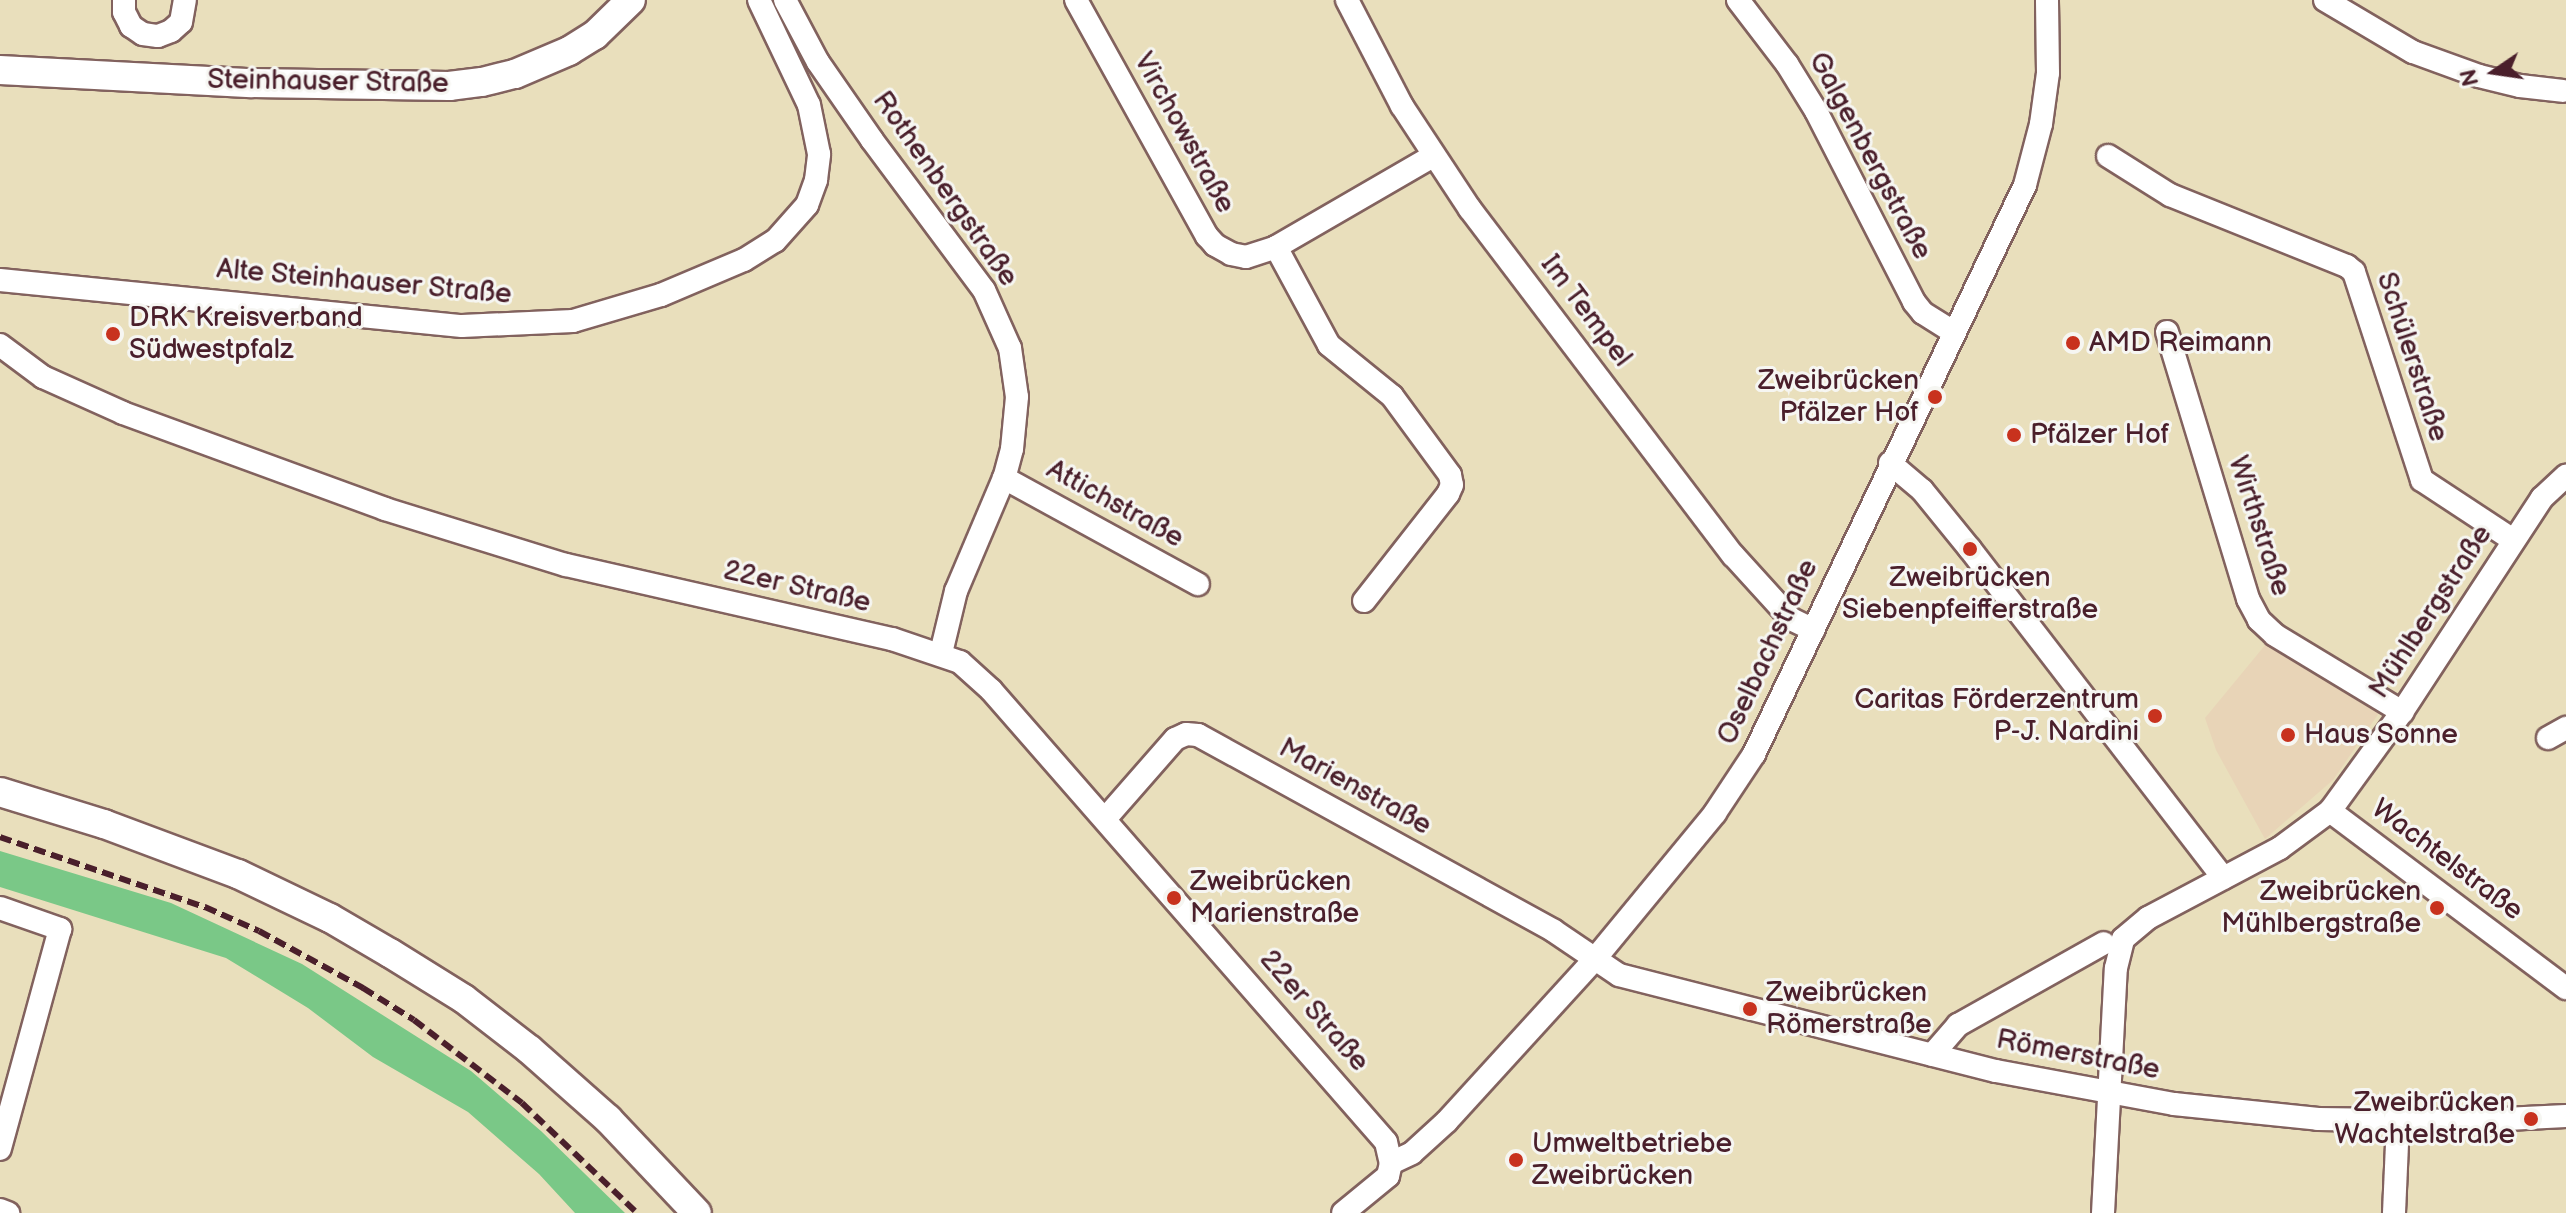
<!DOCTYPE html>
<html>
<head>
<meta charset="utf-8">
<style>
  body { margin:0 }
  #map { position:relative; width:2566px; height:1213px; overflow:hidden; background:#e9dfbc; font-family:"Balsamiq Sans",sans-serif }
  div>[style] { position:absolute }
  [style*='--x'] { left:calc(var(--x)*1px); top:calc(var(--y)*1px); width:calc(var(--w)*1px); rotate:calc(var(--a)*1deg) }
  .built>* { inset:0; background:#e8d4b7 }
  .green>* { inset:0; background:#7ac887 }
  .roads { filter:drop-shadow(2px 0 #82625e) drop-shadow(-2px 0 #82625e) drop-shadow(0 2px #82625e) drop-shadow(0 -2px #82625e) }
  .minor>* { height:22px; margin:-11px; padding:0 11px; transform-origin:11px; border-radius:11px; background:#fff }
  .major>* { height:28px; margin:-14px; padding:0 14px; transform-origin:14px; border-radius:14px; background:#fff }
  .rail>* { height:6px; margin-top:-3px; transform-origin:0; background:repeating-linear-gradient(90deg,#4a1f2b 0 12px,transparent 0 18px) }
  .dots>* { width:22px; height:22px; translate:-50% -50%; box-sizing:border-box; border:4px solid #f6f6f2; border-radius:50% }
  span { translate:-50% -50%; white-space:nowrap; text-align:center; line-height:1.15; -webkit-text-stroke:6px #f6f6f2; paint-order:stroke }
  .street-label { font-size:28px; color:#4a1f2b }
  .poi-label { font-size:28px; color:#4a1f2b }
  .left { translate:0 -50%; text-align:left }
  .right { translate:-100% -50%; text-align:right }
  .north { position:absolute; left:2454px; top:32px; width:80px; height:80px; -webkit-text-stroke:6px #f6f6f2; paint-order:stroke; rotate:257deg; font-size:22px; font-weight:700; line-height:32px; text-align:center; color:#4a1f2b }
  .north::after { content:''; display:block; margin:auto; width:28px; height:36px; background:#4a1f2b; clip-path:polygon(50% 0,100% 100%,50% 72%,0 100%) }
</style>
</head>
<body>
<div id="map">
  <div class="built">
    <div style="clip-path:polygon(2266px 644px,2377px 707px,2379px 713px,2333px 780px,2265px 839px,2216px 750px,2205px 718px)"></div>
  </div>
  <div class="green">
    <div style="clip-path:polygon(0 851px,171px 903px,302px 964px,471px 1071px,541px 1131px,625px 1213px,575px 1213px,539px 1174px,468px 1112px,373px 1057px,308px 1008px,226px 958px,0 887px)"></div>
  </div>
  <div class="roads">
    <div class="minor">
      <div style="--x:124;--y:0;--w:12;--a:90"></div>
      <div style="--x:124;--y:12;--w:16;--a:63"></div>
      <div style="--x:131;--y:26;--w:14;--a:34"></div>
      <div style="--x:143;--y:34;--w:15;--a:8"></div>
      <div style="--x:158;--y:36;--w:14;--a:-21"></div>
      <div style="--x:171;--y:31;--w:13;--a:-42"></div>
      <div style="--x:181;--y:22;--w:22;--a:-80"></div>
      <div style="--x:785;--y:0;--w:70;--a:62"></div>
      <div style="--x:818;--y:62;--w:95;--a:55.3"></div>
      <div style="--x:872;--y:140;--w:187;--a:53.3"></div>
      <div style="--x:984;--y:290;--w:64;--a:65.9"></div>
      <div style="--x:1010;--y:348;--w:49;--a:81.9"></div>
      <div style="--x:1017;--y:397;--w:52;--a:95.5"></div>
      <div style="--x:1012;--y:449;--w:30;--a:105"></div>
      <div style="--x:1004;--y:478;--w:123;--a:113"></div>
      <div style="--x:956;--y:591;--w:64;--a:103.6"></div>
      <div style="--x:1076;--y:0;--w:270;--a:61"></div>
      <div style="--x:1207;--y:236;--w:12;--a:48"></div>
      <div style="--x:1215;--y:245;--w:18;--a:29"></div>
      <div style="--x:1231;--y:254;--w:15;--a:11"></div>
      <div style="--x:1246;--y:257;--w:32;--a:-18"></div>
      <div style="--x:1276;--y:247;--w:181;--a:-30.1"></div>
      <div style="--x:1347;--y:0;--w:119;--a:62.6"></div>
      <div style="--x:1402;--y:106;--w:123;--a:56.6"></div>
      <div style="--x:1470;--y:209;--w:435;--a:52.8"></div>
      <div style="--x:1733;--y:555;--w:86;--a:47.8"></div>
      <div style="--x:1791;--y:619;--w:25;--a:26"></div>
      <div style="--x:1738;--y:0;--w:81;--a:52.6"></div>
      <div style="--x:1787;--y:64;--w:55;--a:58.3"></div>
      <div style="--x:1816;--y:111;--w:215;--a:62.8"></div>
      <div style="--x:1914;--y:302;--w:14;--a:51"></div>
      <div style="--x:1923;--y:313;--w:36;--a:32"></div>
      <div style="--x:2325;--y:0;--w:102;--a:30.6"></div>
      <div style="--x:2413;--y:52;--w:70;--a:20"></div>
      <div style="--x:2479;--y:76;--w:42;--a:13.7"></div>
      <div style="--x:2520;--y:86;--w:43;--a:6.6"></div>
      <div style="--x:2108;--y:156;--w:73;--a:32.2"></div>
      <div style="--x:2170;--y:195;--w:191;--a:21.9"></div>
      <div style="--x:2347;--y:266;--w:9;--a:41"></div>
      <div style="--x:2354;--y:272;--w:219;--a:71.9"></div>
      <div style="--x:2422;--y:480;--w:109;--a:33.4"></div>
      <div style="--x:1276;--y:247;--w:111;--a:61.6"></div>
      <div style="--x:1329;--y:345;--w:81;--a:39"></div>
      <div style="--x:1392;--y:396;--w:98;--a:53.7"></div>
      <div style="--x:1450;--y:475;--w:10;--a:79"></div>
      <div style="--x:1452;--y:485;--w:10;--a:114"></div>
      <div style="--x:1448;--y:494;--w:136;--a:128.1"></div>
      <div style="--x:0;--y:280;--w:464;--a:5.7"></div>
      <div style="--x:462;--y:326;--w:111;--a:-2.6"></div>
      <div style="--x:573;--y:321;--w:92;--a:-16.5"></div>
      <div style="--x:661;--y:295;--w:90;--a:-22.9"></div>
      <div style="--x:744;--y:260;--w:36;--a:-32"></div>
      <div style="--x:775;--y:241;--w:48;--a:-48.4"></div>
      <div style="--x:807;--y:205;--w:27;--a:-70"></div>
      <div style="--x:816;--y:180;--w:26;--a:-83"></div>
      <div style="--x:819;--y:154;--w:50;--a:-101.5"></div>
      <div style="--x:809;--y:105;--w:116;--a:-115.5"></div>
      <div style="--x:2167;--y:332;--w:279;--a:73.1"></div>
      <div style="--x:2248;--y:599;--w:24;--a:62"></div>
      <div style="--x:2259;--y:620;--w:22;--a:43"></div>
      <div style="--x:2275;--y:635;--w:149;--a:31.2"></div>
      <div style="--x:0;--y:345;--w:54;--a:36.7"></div>
      <div style="--x:43;--y:377;--w:88;--a:24.2"></div>
      <div style="--x:123;--y:413;--w:279;--a:20.1"></div>
      <div style="--x:385;--y:509;--w:189;--a:17.2"></div>
      <div style="--x:566;--y:565;--w:334;--a:12.8"></div>
      <div style="--x:892;--y:639;--w:72;--a:18.7"></div>
      <div style="--x:960;--y:662;--w:42;--a:42.1"></div>
      <div style="--x:991;--y:690;--w:600;--a:48.85"></div>
      <div style="--x:1386;--y:1142;--w:22;--a:77"></div>
      <div style="--x:1391;--y:1163;--w:13;--a:103"></div>
      <div style="--x:1388;--y:1176;--w:58;--a:140.6"></div>
      <div style="--x:1890;--y:463;--w:42;--a:40.2"></div>
      <div style="--x:1922;--y:490;--w:76;--a:50.9"></div>
      <div style="--x:1970;--y:549;--w:415;--a:52.4"></div>
      <div style="--x:1004;--y:478;--w:221;--a:28.7"></div>
      <div style="--x:2548;--y:738;--w:21;--a:-29"></div>
      <div style="--x:2330;--y:811;--w:295;--a:36.9"></div>
      <div style="--x:1105;--y:819;--w:106;--a:-48.8"></div>
      <div style="--x:1175;--y:739;--w:12;--a:-24"></div>
      <div style="--x:1186;--y:734;--w:12;--a:5"></div>
      <div style="--x:1198;--y:735;--w:406;--a:28.8"></div>
      <div style="--x:1554;--y:931;--w:78;--a:34.1"></div>
      <div style="--x:1619;--y:975;--w:389;--a:14.3"></div>
      <div style="--x:1996;--y:1071;--w:181;--a:10.5"></div>
      <div style="--x:2174;--y:1104;--w:145;--a:5.9"></div>
      <div style="--x:2318;--y:1119;--w:148;--a:0.8"></div>
      <div style="--x:2466;--y:1121;--w:100;--a:-2.9"></div>
      <div style="--x:0;--y:908;--w:64;--a:19.3"></div>
      <div style="--x:60;--y:929;--w:228;--a:105.3"></div>
      <div style="--x:1932;--y:1055;--w:40;--a:-49"></div>
      <div style="--x:1958;--y:1025;--w:167;--a:-29.3"></div>
      <div style="--x:1391;--y:1163;--w:23;--a:-25"></div>
      <div style="--x:1412;--y:1153;--w:47;--a:-42.4"></div>
      <div style="--x:1447;--y:1121;--w:218;--a:-47.6"></div>
      <div style="--x:1594;--y:960;--w:190;--a:-50.5"></div>
      <div style="--x:1715;--y:813;--w:71;--a:-56.5"></div>
      <div style="--x:1754;--y:754;--w:630;--a:-64.53"></div>
      <div style="--x:2025;--y:185;--w:63;--a:-75.3"></div>
      <div style="--x:2041;--y:124;--w:51;--a:-82.2"></div>
      <div style="--x:2048;--y:73;--w:73;--a:-90.8"></div>
      <div style="--x:0;--y:1210;--w:9;--a:21"></div>
      <div style="--x:2103;--y:1213;--w:245;--a:-87"></div>
      <div style="--x:2116;--y:968;--w:30;--a:-76"></div>
      <div style="--x:2123;--y:939;--w:33;--a:-40"></div>
      <div style="--x:2148;--y:918;--w:149;--a:-27.9"></div>
      <div style="--x:2280;--y:848;--w:62;--a:-36.5"></div>
      <div style="--x:2330;--y:811;--w:122;--a:-54"></div>
      <div style="--x:2402;--y:712;--w:256;--a:-56.8"></div>
      <div style="--x:2542;--y:498;--w:33;--a:-43"></div>
      <div style="--x:2394;--y:1213;--w:92;--a:-87.5"></div>
    </div>
    <div class="major">
      <div style="--x:0;--y:70;--w:252;--a:3"></div>
      <div style="--x:252;--y:83;--w:197;--a:0.9"></div>
      <div style="--x:449;--y:86;--w:33;--a:-7"></div>
      <div style="--x:482;--y:82;--w:34;--a:-14"></div>
      <div style="--x:515;--y:74;--w:59;--a:-23.1"></div>
      <div style="--x:569;--y:51;--w:31;--a:-32"></div>
      <div style="--x:595;--y:35;--w:50;--a:-44.2"></div>
      <div style="--x:0;--y:792;--w:109;--a:17.1"></div>
      <div style="--x:104;--y:824;--w:143;--a:20.5"></div>
      <div style="--x:238;--y:874;--w:102;--a:25.6"></div>
      <div style="--x:330;--y:918;--w:69;--a:30.3"></div>
      <div style="--x:390;--y:953;--w:87;--a:31.9"></div>
      <div style="--x:464;--y:999;--w:83;--a:37.7"></div>
      <div style="--x:530;--y:1050;--w:104;--a:41.5"></div>
      <div style="--x:608;--y:1119;--w:129;--a:46.6"></div>
    </div>
  </div>
  <div class="rail">
    <div style="--x:0;--y:837;--w:217;--a:18.9"></div>
    <div style="--x:205;--y:907;--w:59;--a:24"></div>
    <div style="--x:259;--y:931;--w:119;--a:28.7"></div>
    <div style="--x:363;--y:988;--w:60;--a:32.1"></div>
    <div style="--x:414;--y:1020;--w:136;--a:37.5"></div>
    <div style="--x:522;--y:1103;--w:159;--a:43.7"></div>
  </div>
  <div class="dots">
    <div style="left:113px;top:334px;background:#c8321e"></div>
    <div style="left:2073px;top:343px;background:#c8321e"></div>
    <div style="left:1935px;top:397px;background:#c8321e"></div>
    <div style="left:2014px;top:435px;background:#c8321e"></div>
    <div style="left:1970px;top:549px;background:#c8321e"></div>
    <div style="left:2155px;top:716px;background:#c8321e"></div>
    <div style="left:2288px;top:735px;background:#c8321e"></div>
    <div style="left:1174px;top:898px;background:#c8321e"></div>
    <div style="left:2437px;top:908px;background:#c8321e"></div>
    <div style="left:1750px;top:1009px;background:#c8321e"></div>
    <div style="left:2531px;top:1119px;background:#c8321e"></div>
    <div style="left:1516px;top:1160px;background:#c8321e"></div>
  </div>
  <div class="street-label">
    <span style="left:328px;top:82px;rotate:1deg">Steinhauser Straße</span>
    <span style="left:1184px;top:133px;rotate:61deg">Virchowstraße</span>
    <span style="left:1870px;top:156px;rotate:62deg">Galgenbergstraße</span>
    <span style="left:945px;top:189px;rotate:55deg">Rothenbergstraße</span>
    <span style="left:364px;top:282px;rotate:5deg">Alte Steinhauser Straße</span>
    <span style="left:1586px;top:311px;rotate:53deg">Im Tempel</span>
    <span style="left:2412px;top:357px;rotate:72deg">Schülerstraße</span>
    <span style="left:1115px;top:504px;rotate:29deg">Attichstraße</span>
    <span style="left:2259px;top:526px;rotate:72deg">Wirthstraße</span>
    <span style="left:797px;top:587px;rotate:13deg">22er Straße</span>
    <span style="left:2431px;top:612px;rotate:-57deg">Mühlbergstraße</span>
    <span style="left:1768px;top:652px;rotate:-65deg">Oselbachstraße</span>
    <span style="left:1355px;top:787px;rotate:29deg">Marienstraße</span>
    <span style="left:2447px;top:860px;rotate:37deg">Wachtelstraße</span>
    <span style="left:1314px;top:1011px;rotate:49deg">22er Straße</span>
    <span style="left:2078px;top:1055px;rotate:11deg">Römerstraße</span>
  </div>
  <div class="poi-label">
    <span class="left" style="left:129px;top:334px">DRK Kreisverband<br>Südwestpfalz</span>
    <span class="left" style="left:2089px;top:343px">AMD Reimann</span>
    <span class="right" style="left:1919px;top:397px">Zweibrücken<br>Pfälzer Hof</span>
    <span class="left" style="left:2030px;top:435px">Pfälzer Hof</span>
    <span style="left:1970px;top:594px">Zweibrücken<br>Siebenpfeifferstraße</span>
    <span class="right" style="left:2139px;top:716px">Caritas Förderzentrum<br>P-J. Nardini</span>
    <span class="left" style="left:2304px;top:735px">Haus Sonne</span>
    <span class="left" style="left:1190px;top:898px">Zweibrücken<br>Marienstraße</span>
    <span class="right" style="left:2421px;top:908px">Zweibrücken<br>Mühlbergstraße</span>
    <span class="left" style="left:1766px;top:1009px">Zweibrücken<br>Römerstraße</span>
    <span class="right" style="left:2515px;top:1119px">Zweibrücken<br>Wachtelstraße</span>
    <span class="left" style="left:1532px;top:1160px">Umweltbetriebe<br>Zweibrücken</span>
  </div>
  <div class="north">N</div>
</div>
</body>
</html>
